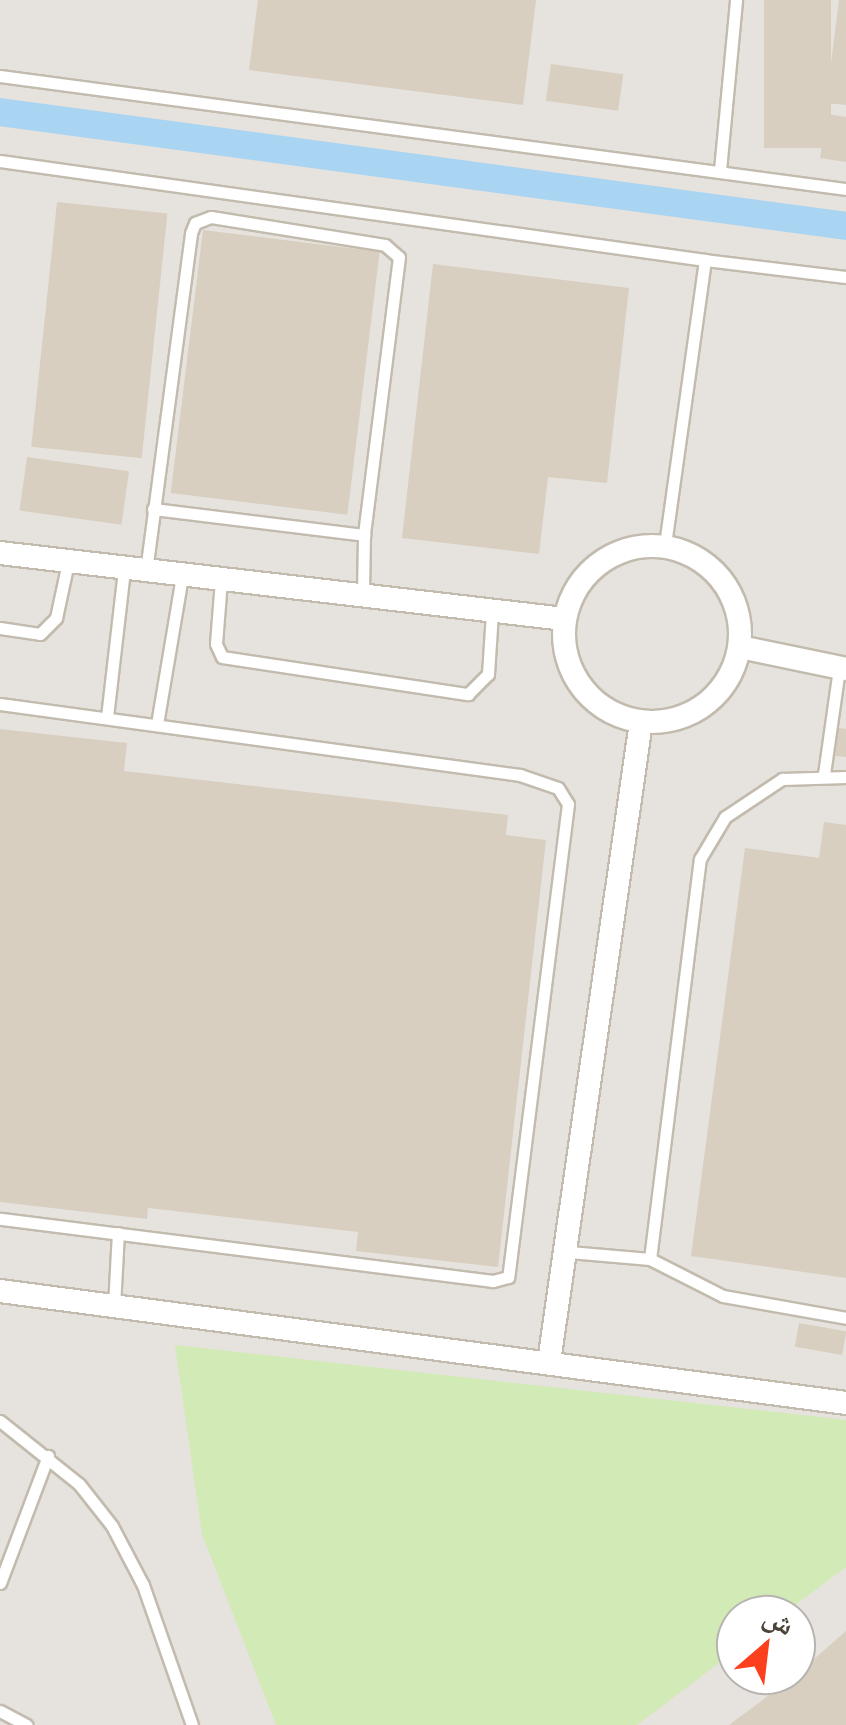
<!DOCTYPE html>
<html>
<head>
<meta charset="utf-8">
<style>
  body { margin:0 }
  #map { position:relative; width:846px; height:1725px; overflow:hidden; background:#f6f3ec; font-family:"PT Sans","Noto Naskh Arabic",sans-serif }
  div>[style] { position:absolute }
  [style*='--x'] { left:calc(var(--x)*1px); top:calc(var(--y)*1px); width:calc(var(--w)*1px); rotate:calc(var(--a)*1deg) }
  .industrial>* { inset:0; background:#e6e2dd }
  .green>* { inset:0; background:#d2eab5 }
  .canal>* { height:28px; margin:-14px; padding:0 14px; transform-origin:14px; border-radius:14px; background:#a9d4f2 }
  .building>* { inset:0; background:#d8cfc1; transform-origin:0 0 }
  .roads { filter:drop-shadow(2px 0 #c2bbae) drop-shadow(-2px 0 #c2bbae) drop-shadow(0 2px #c2bbae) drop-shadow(0 -2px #c2bbae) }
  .lane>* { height:11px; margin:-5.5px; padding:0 5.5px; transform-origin:5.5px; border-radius:5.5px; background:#fff }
  .street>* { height:22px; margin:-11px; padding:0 11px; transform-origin:11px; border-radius:11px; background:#fff }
  .street>.ring { margin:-11px; padding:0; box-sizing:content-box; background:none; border:22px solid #fff; border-radius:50% }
  span { translate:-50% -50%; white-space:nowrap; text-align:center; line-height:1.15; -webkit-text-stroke:8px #fff; paint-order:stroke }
  .north { position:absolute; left:716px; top:1595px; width:100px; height:100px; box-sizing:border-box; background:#fff; border:2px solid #b7b4b0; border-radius:50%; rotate:28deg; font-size:28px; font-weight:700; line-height:40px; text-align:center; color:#4b4439 }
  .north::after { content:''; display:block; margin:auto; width:35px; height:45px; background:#fc3f1d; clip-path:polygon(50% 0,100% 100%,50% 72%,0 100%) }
</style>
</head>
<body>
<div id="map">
  <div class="industrial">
    <div style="clip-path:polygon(evenodd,0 0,846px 0,846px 1725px,0 1725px,0 0,736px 1615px,796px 1615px,796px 1675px,736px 1675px,736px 1615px)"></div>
  </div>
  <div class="green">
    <div style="clip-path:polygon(175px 1345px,846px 1420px,846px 1567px,782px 1615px,736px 1615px,736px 1650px,637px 1725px,276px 1725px,202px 1534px)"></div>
  </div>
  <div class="canal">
    <div style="--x:0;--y:112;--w:854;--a:7.67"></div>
  </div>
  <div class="building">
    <div style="clip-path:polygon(258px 0,536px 0,523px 105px,249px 70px)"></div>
    <div style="left:764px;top:0;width:67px;height:148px"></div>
    <div style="clip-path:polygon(839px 0,846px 0,846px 105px,826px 103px)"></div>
    <div style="left:551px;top:64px;width:73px;height:37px;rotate:8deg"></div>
    <div style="clip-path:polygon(827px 114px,846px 117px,846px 162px,820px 158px)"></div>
    <div style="left:57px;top:202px;width:111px;height:246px;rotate:6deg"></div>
    <div style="left:203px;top:230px;width:178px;height:265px;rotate:7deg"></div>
    <div style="clip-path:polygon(433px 264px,629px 288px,607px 483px,548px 477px,539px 554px,402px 538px)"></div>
    <div style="left:27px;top:457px;width:103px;height:54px;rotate:8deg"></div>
    <div style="clip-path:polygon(838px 728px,846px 729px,846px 757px,835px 756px)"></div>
    <div style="clip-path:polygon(0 729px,127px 743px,124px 771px,508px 815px,506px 835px,546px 840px,498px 1267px,356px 1251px,358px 1232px,148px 1208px,147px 1219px,0 1202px)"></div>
    <div style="clip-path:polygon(824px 822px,846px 825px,846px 1278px,691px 1256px,745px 848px,819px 858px)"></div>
    <div style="left:799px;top:1323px;width:48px;height:24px;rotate:10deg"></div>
    <div style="clip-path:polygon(846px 1631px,846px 1725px,729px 1725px,796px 1675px)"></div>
  </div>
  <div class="roads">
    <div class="lane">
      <div style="--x:0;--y:76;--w:854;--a:7.61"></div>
      <div style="--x:0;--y:161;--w:712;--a:7.99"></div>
      <div style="--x:705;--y:260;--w:289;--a:98"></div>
      <div style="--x:720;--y:170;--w:171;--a:-84.6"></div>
      <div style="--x:705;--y:260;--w:142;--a:6.9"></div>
      <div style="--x:153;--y:509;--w:213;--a:7"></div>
      <div style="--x:146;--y:571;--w:341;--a:-82.4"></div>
      <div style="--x:191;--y:233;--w:11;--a:-68"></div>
      <div style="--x:195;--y:223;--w:17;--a:-21"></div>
      <div style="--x:211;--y:217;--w:176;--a:9.1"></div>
      <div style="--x:385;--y:245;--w:18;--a:41"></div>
      <div style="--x:399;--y:257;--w:280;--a:97.2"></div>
      <div style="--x:364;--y:535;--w:60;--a:91"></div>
      <div style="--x:221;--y:580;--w:64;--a:94.5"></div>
      <div style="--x:216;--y:644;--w:14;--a:65"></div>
      <div style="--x:222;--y:657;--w:249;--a:8.6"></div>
      <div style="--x:468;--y:694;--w:28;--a:-45"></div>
      <div style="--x:488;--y:674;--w:62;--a:-86.3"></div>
      <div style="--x:0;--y:628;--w:40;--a:8.5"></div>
      <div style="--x:40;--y:634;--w:23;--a:-45"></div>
      <div style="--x:56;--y:618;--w:57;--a:-77.9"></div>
      <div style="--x:0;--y:704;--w:525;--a:7.77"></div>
      <div style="--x:520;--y:775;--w:40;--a:18.9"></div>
      <div style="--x:558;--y:788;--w:19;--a:58"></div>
      <div style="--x:568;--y:804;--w:477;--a:97.2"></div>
      <div style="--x:508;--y:1277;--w:16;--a:165"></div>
      <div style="--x:493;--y:1281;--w:497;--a:-172.8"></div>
      <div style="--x:107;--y:717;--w:148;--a:-83.4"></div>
      <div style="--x:157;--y:724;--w:150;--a:-80.4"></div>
      <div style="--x:824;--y:774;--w:107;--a:-81.9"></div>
      <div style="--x:569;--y:1252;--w:81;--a:4.9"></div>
      <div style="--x:650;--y:1259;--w:82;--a:26.9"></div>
      <div style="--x:723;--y:1296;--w:125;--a:10.1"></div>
      <div style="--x:650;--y:1259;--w:403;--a:-82.9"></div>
      <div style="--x:700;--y:859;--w:49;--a:-59.2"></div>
      <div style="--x:725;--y:817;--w:69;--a:-33.7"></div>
      <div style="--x:782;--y:779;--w:64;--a:-1.8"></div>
      <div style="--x:114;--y:1306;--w:73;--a:-86.9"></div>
      <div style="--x:0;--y:1421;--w:101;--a:38.6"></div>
      <div style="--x:79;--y:1484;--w:53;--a:51.8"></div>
      <div style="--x:112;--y:1526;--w:67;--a:62.3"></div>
      <div style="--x:143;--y:1585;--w:148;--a:70.7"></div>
      <div style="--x:0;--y:1583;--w:136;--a:-69.3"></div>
      <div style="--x:0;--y:1711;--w:30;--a:28"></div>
    </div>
    <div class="street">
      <div class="ring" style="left:564px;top:546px;width:154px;height:154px"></div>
      <div style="--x:0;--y:553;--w:568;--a:6.67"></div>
      <div style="--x:740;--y:647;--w:108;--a:11.7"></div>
      <div style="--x:0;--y:1291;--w:853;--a:7.54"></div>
      <div style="--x:549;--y:1362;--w:647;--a:-81.82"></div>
    </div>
  </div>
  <div class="north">ش</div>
</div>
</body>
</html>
